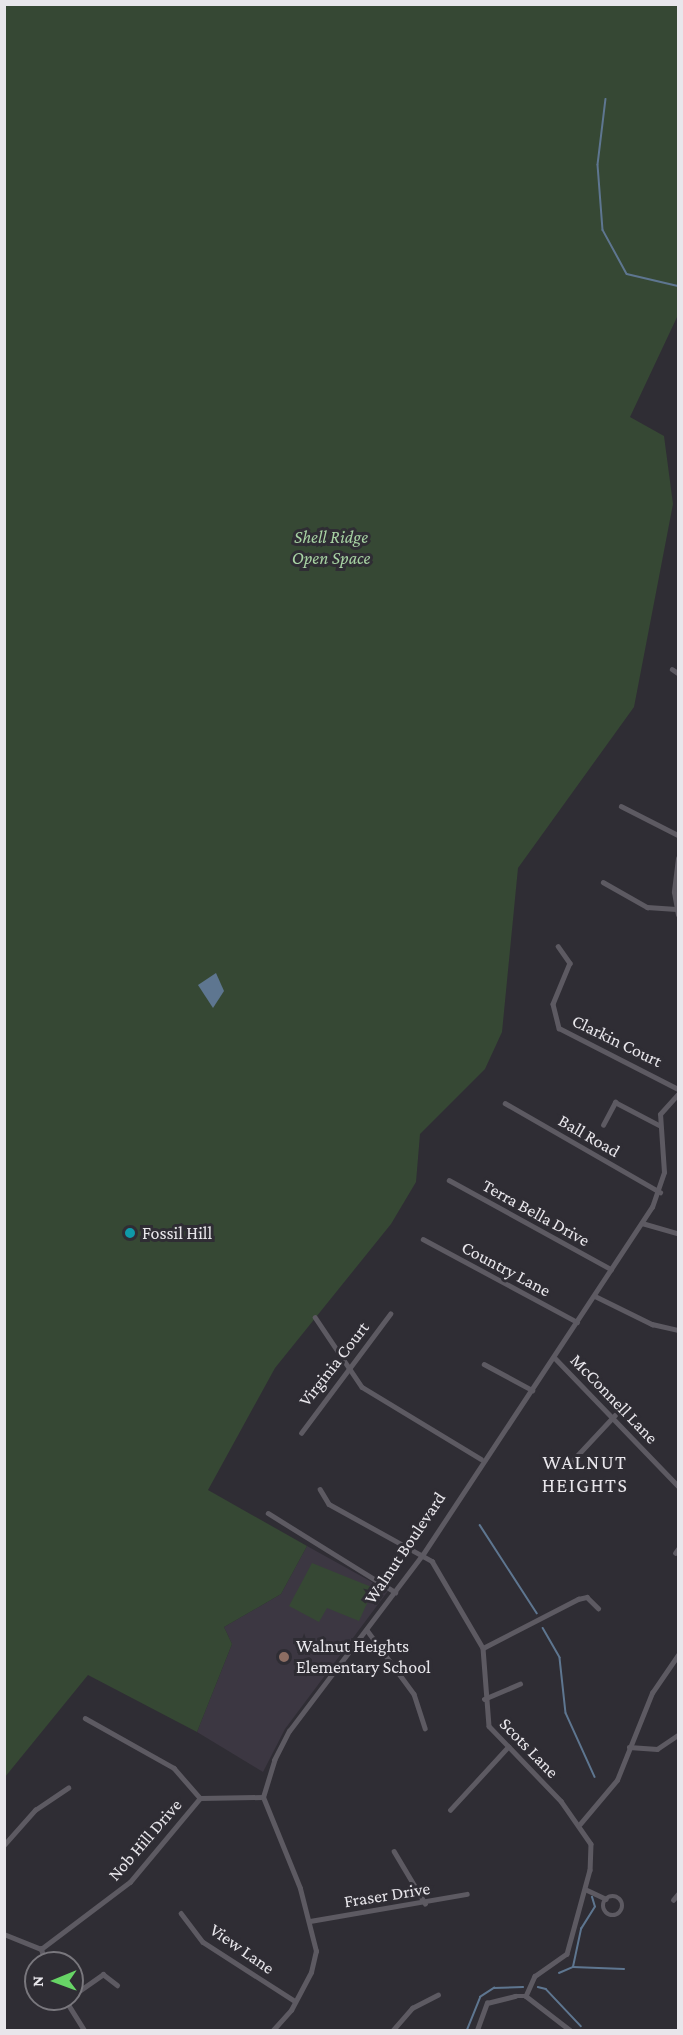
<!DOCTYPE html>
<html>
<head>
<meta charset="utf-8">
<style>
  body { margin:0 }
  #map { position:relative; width:683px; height:2035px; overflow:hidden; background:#2f2d34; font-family:"Crimson Pro",serif }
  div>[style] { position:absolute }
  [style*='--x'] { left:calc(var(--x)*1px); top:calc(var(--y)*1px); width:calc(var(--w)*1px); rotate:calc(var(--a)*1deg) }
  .built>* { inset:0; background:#3c3742 }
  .green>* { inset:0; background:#364834 }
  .water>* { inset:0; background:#5e7690 }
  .stream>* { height:1.5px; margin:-0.75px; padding:0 0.75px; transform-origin:0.75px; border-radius:0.75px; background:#5e7690 }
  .minor>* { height:4.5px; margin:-2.25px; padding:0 2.25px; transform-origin:2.25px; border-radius:2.25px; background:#5d5a62 }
  .minor>.ring { margin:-2.25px; padding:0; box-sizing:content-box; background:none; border:4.5px solid #5d5a62; border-radius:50% }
  .tertiary>* { height:5px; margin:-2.5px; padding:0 2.5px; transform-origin:2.5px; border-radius:2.5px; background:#5d5a62 }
  .dots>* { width:16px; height:16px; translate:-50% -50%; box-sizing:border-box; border:3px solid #2f2d34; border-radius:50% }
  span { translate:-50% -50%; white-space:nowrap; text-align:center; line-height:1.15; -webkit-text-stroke:6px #2f2d34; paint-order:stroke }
  .park-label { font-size:18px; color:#a7d2a3; font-style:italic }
  .street-label { font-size:18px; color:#e8e6eb }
  .poi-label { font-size:18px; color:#e8e6eb }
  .left { translate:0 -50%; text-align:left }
  .neighbourhood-label { font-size:20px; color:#e8e6eb; letter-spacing:1.5px }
  .frame { position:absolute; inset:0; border:6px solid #e8e6eb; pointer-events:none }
  .north { position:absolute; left:24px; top:1951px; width:60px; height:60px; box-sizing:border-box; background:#2f2d34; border:2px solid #79777d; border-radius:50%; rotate:269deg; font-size:16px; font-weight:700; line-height:24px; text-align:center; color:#e8e6eb }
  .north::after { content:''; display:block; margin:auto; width:21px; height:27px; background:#67d466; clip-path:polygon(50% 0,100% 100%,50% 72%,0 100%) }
</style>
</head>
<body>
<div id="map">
  <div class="built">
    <div style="clip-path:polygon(307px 1546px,388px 1591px,285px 1729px,263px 1772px,197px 1732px,232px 1644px,224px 1627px,281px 1594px)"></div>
  </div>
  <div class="green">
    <div style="clip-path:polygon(5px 5px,678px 5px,678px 315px,630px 417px,664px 436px,673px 504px,634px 707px,518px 868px,502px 1032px,485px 1069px,420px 1134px,416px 1182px,391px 1224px,275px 1368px,208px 1490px,307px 1546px,281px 1594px,224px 1627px,232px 1644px,197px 1732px,88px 1675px,5px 1777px)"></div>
    <div style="clip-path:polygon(312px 1563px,374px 1588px,359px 1621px,327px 1608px,319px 1622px,289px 1606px)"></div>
  </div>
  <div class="water">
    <div style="clip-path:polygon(216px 973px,224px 991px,213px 1008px,198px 985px)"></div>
  </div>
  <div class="stream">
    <div style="--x:606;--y:99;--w:66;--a:96.9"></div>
    <div style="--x:598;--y:165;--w:65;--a:85.6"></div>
    <div style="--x:603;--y:230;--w:50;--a:61.4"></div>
    <div style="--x:627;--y:274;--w:52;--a:13.2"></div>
    <div style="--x:480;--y:1525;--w:105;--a:57.1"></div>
    <div style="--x:543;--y:1628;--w:34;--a:60"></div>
    <div style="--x:560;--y:1658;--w:55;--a:83.8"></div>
    <div style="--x:566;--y:1713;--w:70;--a:65.6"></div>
    <div style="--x:573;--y:1967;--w:51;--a:2.2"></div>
    <div style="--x:559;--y:1973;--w:15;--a:-23"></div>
    <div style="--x:573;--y:1967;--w:39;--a:-78"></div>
    <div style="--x:581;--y:1929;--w:26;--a:-58"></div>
    <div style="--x:595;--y:1907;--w:10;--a:-107"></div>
    <div style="--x:538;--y:1987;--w:8;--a:14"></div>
    <div style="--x:546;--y:1989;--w:51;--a:46.6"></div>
    <div style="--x:467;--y:2030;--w:35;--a:-68"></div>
    <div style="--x:480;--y:1997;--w:17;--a:-33"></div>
    <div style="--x:494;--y:1988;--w:29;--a:-2"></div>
  </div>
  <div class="minor">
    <div style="--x:672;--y:669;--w:7;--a:34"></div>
    <div style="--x:621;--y:806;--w:64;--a:27"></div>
    <div style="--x:603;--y:882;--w:51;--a:29.6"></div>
    <div style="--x:647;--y:907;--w:29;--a:4"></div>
    <div style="--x:558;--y:946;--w:21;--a:55"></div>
    <div style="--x:570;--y:963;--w:44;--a:112.5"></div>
    <div style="--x:553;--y:1004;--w:25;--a:76"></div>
    <div style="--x:559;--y:1028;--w:134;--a:27.1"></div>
    <div style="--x:505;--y:1103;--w:179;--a:29.9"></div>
    <div style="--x:603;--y:1125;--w:26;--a:-62"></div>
    <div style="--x:615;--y:1102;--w:50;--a:27.6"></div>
    <div style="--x:449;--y:1180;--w:185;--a:28.8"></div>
    <div style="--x:642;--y:1223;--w:37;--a:16"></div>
    <div style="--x:423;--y:1239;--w:175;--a:28.3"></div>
    <div style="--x:595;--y:1296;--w:64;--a:26.2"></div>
    <div style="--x:652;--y:1324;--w:27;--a:13"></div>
    <div style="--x:315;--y:1317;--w:84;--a:56.1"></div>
    <div style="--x:362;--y:1387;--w:139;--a:31.2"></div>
    <div style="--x:555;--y:1358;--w:178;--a:46.1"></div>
    <div style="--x:484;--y:1364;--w:55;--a:28.4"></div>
    <div style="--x:301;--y:1433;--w:149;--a:-53.2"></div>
    <div style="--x:572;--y:1461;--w:63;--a:-46.9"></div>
    <div style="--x:320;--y:1489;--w:17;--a:59"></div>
    <div style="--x:329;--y:1504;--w:118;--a:29"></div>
    <div style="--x:432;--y:1561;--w:101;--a:59.6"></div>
    <div style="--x:483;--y:1648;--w:78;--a:85.6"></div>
    <div style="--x:489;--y:1726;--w:104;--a:46.2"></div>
    <div style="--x:561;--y:1801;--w:52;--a:55.1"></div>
    <div style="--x:591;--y:1844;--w:26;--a:92"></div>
    <div style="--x:590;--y:1870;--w:87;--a:105.3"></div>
    <div style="--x:567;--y:1954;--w:39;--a:145"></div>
    <div style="--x:535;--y:1976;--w:22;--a:114"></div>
    <div style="--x:268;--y:1513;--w:150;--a:31.9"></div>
    <div style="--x:675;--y:1553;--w:5;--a:-53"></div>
    <div style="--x:367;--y:1630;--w:79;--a:53.7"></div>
    <div style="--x:414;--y:1694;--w:36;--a:72"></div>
    <div style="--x:483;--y:1648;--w:107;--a:-27.3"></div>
    <div style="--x:578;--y:1599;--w:9;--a:-13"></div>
    <div style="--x:587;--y:1597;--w:16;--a:45"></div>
    <div style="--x:484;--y:1699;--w:39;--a:-23"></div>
    <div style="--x:85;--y:1718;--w:102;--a:29.3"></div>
    <div style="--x:174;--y:1768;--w:40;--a:49"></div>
    <div style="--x:629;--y:1747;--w:28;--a:4"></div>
    <div style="--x:657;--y:1749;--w:25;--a:-34"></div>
    <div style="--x:450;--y:1810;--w:86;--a:-47.4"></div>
    <div style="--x:580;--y:1824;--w:57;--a:-49.9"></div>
    <div style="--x:617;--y:1780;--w:94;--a:-68.1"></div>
    <div style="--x:652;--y:1693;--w:46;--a:-55.6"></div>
    <div style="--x:4;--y:1845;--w:47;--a:-48.5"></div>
    <div style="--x:35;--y:1810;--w:40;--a:-34"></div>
    <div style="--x:394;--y:1851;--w:61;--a:59.2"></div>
    <div style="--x:585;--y:1889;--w:23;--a:25"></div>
    <div class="ring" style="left:603px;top:1896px;width:15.5px;height:15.5px"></div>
    <div style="--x:673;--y:1900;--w:8;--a:-50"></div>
    <div style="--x:181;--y:1913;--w:36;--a:53"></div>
    <div style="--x:203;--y:1942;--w:109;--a:32.7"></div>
    <div style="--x:310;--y:1921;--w:159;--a:-9.8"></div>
    <div style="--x:4;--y:1934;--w:40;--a:22"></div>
    <div style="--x:45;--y:1963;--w:15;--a:-106"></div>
    <div style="--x:41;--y:1949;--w:111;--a:-37"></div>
    <div style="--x:130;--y:1882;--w:109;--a:-50.2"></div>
    <div style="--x:200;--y:1798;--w:63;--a:-0.9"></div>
    <div style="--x:72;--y:1996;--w:38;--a:-35"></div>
    <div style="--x:103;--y:1974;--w:18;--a:38"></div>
    <div style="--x:65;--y:1999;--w:36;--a:58"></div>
    <div style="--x:393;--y:2030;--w:29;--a:-49"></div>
    <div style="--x:412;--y:2008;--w:29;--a:-27"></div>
    <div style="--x:477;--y:2030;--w:29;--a:-70"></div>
    <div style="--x:487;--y:2003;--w:29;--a:-14"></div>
    <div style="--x:515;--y:1996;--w:11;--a:0"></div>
    <div style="--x:526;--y:1996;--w:56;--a:37.7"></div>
  </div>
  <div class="tertiary">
    <div style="--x:678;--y:858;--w:34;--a:97"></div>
    <div style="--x:674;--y:892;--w:23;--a:80"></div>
    <div style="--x:273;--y:2030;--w:27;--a:-48"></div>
    <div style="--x:291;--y:2010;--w:43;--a:-62.2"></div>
    <div style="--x:311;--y:1972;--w:22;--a:-77"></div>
    <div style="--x:316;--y:1951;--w:65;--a:-104.3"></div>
    <div style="--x:300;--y:1888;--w:98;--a:-112.1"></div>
    <div style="--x:263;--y:1797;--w:39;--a:-73"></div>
    <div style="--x:274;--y:1760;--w:33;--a:-63"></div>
    <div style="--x:289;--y:1731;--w:222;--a:-52.9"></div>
    <div style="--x:423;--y:1554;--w:416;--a:-56.6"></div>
    <div style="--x:652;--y:1207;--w:37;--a:-71"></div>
    <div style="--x:664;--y:1172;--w:58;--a:-93.9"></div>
    <div style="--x:660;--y:1114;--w:27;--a:-48"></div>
  </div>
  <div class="dots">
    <div style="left:130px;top:1233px;background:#0f9aa8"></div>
    <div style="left:284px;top:1657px;background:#8d6e63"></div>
  </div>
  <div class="park-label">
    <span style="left:331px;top:548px">Shell Ridge<br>Open Space</span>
  </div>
  <div class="street-label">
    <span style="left:617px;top:1041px;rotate:26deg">Clarkin Court</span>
    <span style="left:589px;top:1136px;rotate:30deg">Ball Road</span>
    <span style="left:536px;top:1213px;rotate:29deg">Terra Bella Drive</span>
    <span style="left:506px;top:1269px;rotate:28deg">Country Lane</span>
    <span style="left:334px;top:1364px;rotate:-52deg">Virginia Court</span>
    <span style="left:614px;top:1399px;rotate:46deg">McConnell Lane</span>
    <span style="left:405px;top:1548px;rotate:-56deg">Walnut Boulevard</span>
    <span style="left:529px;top:1748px;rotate:46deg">Scots Lane</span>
    <span style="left:145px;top:1840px;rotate:-49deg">Nob Hill Drive</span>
    <span style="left:387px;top:1895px;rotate:-9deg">Fraser Drive</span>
    <span style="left:242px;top:1949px;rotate:35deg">View Lane</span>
  </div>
  <div class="poi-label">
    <span class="left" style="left:142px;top:1233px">Fossil Hill</span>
    <span class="left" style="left:296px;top:1657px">Walnut Heights<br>Elementary School</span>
  </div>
  <div class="neighbourhood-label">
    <span style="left:585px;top:1474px">WALNUT<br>HEIGHTS</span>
  </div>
  <div class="frame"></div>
  <div class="north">N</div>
</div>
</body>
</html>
